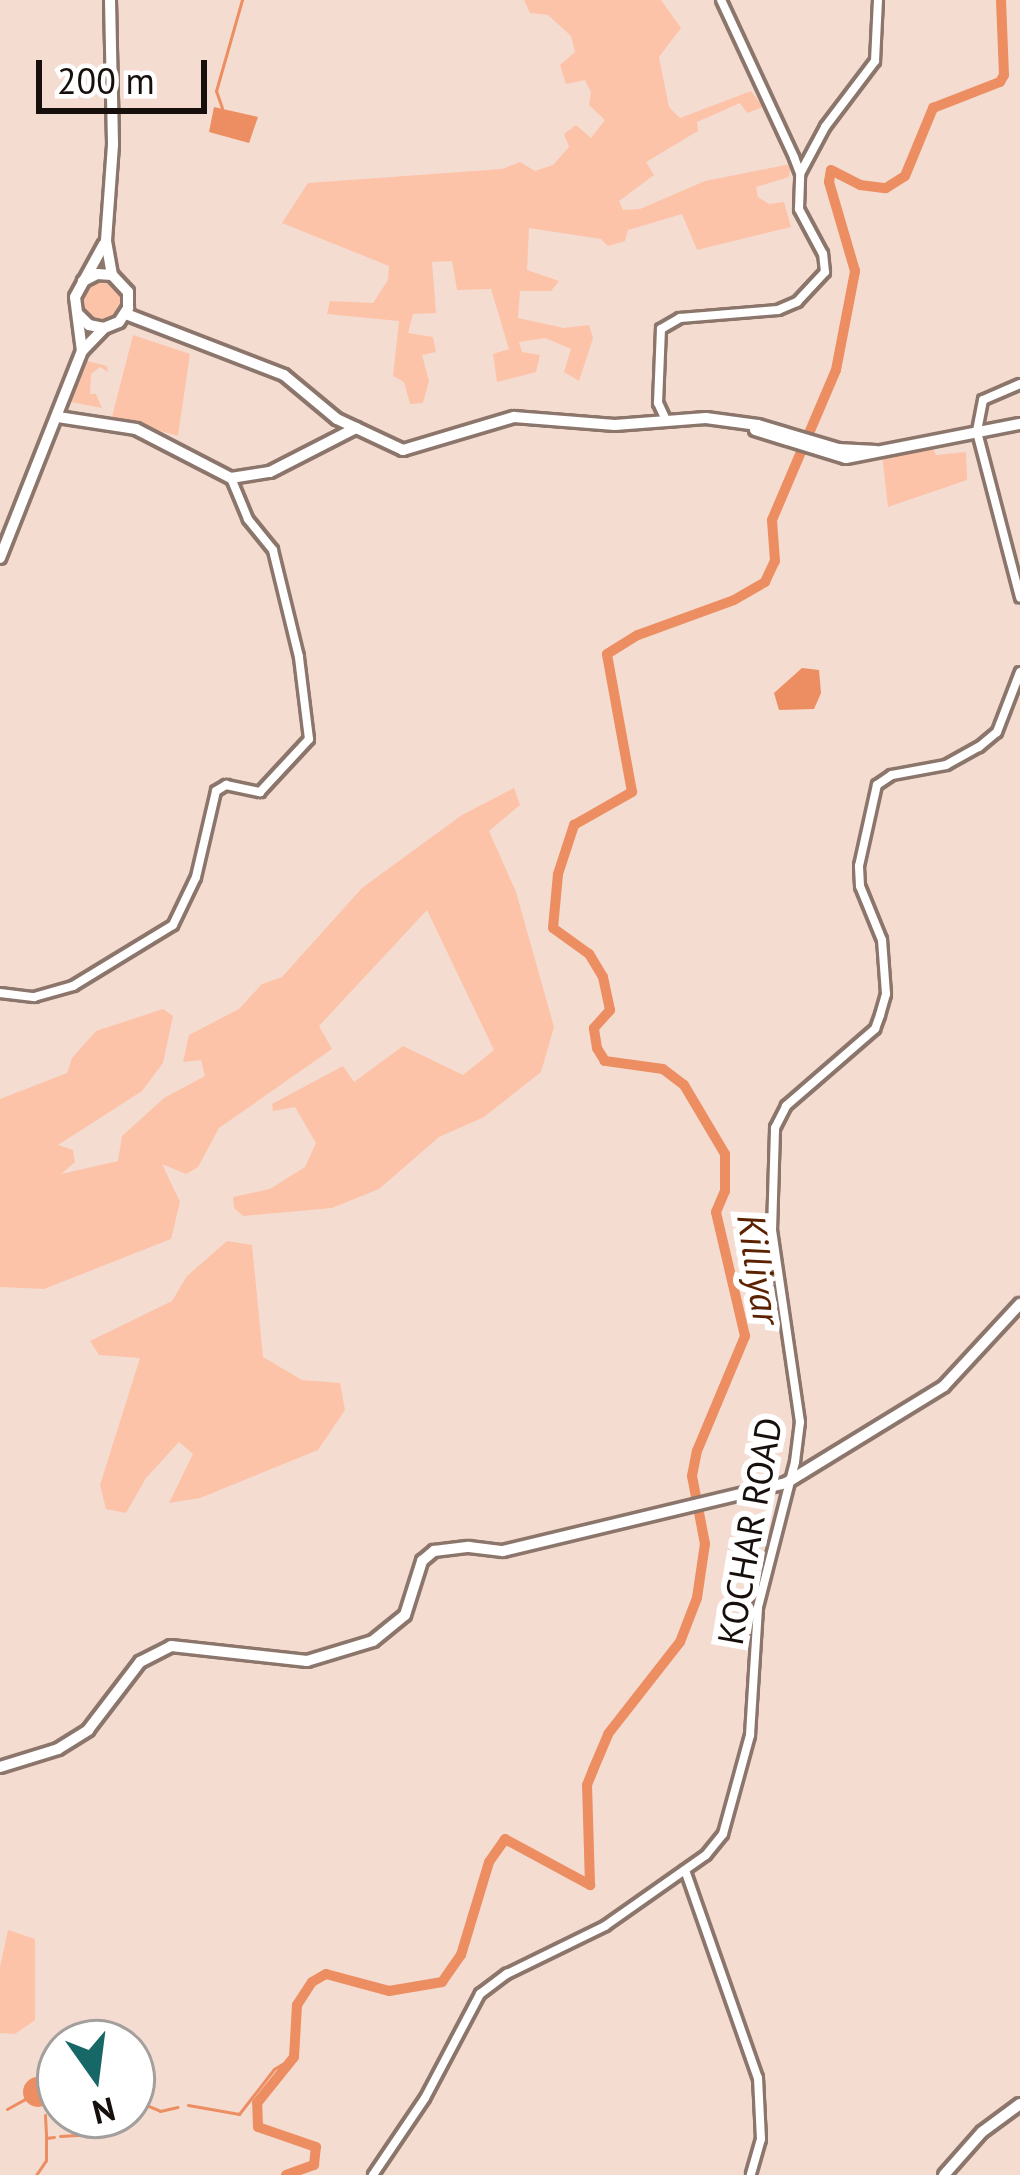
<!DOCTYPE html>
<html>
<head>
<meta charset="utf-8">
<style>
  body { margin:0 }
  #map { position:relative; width:1020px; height:2175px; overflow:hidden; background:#f5dcd1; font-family:"PT Sans",sans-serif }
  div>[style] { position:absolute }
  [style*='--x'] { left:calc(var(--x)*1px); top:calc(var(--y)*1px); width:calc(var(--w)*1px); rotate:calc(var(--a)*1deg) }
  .green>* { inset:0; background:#fcc3a9 }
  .round { border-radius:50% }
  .water>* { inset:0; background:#ec8e61 }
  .stream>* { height:3px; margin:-1.5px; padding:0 1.5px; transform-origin:1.5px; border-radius:1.5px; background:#ec8e61 }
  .river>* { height:10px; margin:-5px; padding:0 5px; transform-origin:5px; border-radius:5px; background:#ec8e61 }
  .roads { filter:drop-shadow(3px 0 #8c766c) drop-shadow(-3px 0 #8c766c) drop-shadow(0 3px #8c766c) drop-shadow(0 -3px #8c766c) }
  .minor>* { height:8px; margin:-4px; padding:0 4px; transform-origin:4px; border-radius:4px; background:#fff }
  .major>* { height:10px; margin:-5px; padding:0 5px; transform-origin:5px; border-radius:5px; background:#fff }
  span { translate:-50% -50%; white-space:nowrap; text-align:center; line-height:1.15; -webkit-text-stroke:12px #fff; paint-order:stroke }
  .street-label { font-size:36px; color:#170f0b }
  .water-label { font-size:39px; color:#5c2200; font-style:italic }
  .north { position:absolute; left:36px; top:2019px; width:120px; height:120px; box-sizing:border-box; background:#fff; border:3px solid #a29f9d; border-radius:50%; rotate:166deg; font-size:33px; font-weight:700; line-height:48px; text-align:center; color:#170f0b }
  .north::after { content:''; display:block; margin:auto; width:42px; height:54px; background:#186767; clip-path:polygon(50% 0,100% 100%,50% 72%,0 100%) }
  .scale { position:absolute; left:36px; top:60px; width:171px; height:54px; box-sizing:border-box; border:6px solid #170f0b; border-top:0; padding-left:15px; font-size:36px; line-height:42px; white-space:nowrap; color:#170f0b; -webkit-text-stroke:9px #fff; paint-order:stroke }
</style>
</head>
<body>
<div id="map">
  <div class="green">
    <div style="clip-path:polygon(524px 0,661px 0,681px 28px,659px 57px,669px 107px,680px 118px,751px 91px,763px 107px,747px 113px,740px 103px,697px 122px,698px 131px,646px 162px,654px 175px,619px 201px,623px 210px,640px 209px,705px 181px,791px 164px,789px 177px,756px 187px,758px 197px,769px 204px,784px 202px,791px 227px,697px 250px,682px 214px,628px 230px,625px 241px,608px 246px,601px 239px,529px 228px,527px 270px,559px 281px,551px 291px,520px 291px,518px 318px,564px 328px,589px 325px,593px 338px,579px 381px,564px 372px,571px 349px,545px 338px,519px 342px,522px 352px,540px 355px,536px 372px,497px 382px,493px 354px,509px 349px,491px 289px,457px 290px,452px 261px,432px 262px,436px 313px,413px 314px,408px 333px,433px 337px,436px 352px,422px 355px,429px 381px,423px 403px,410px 404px,404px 382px,393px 376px,399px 321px,327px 314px,330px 301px,373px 303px,388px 280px,389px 266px,282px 223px,308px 183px,502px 169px,520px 162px,535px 171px,553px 165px,569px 147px,564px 134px,576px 125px,591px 138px,605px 120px,589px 105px,591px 92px,585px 80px,566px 84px,560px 65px,575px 52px,571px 36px,548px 15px,530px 13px)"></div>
    <div class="round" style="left:80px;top:279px;width:44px;height:44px"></div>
    <div style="clip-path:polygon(133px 335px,190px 354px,178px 436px,112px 417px)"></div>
    <div style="clip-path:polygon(87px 361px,107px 366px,108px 372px,100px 367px,91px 374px,90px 394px,96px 394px,102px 408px,71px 402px)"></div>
    <div style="clip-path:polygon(932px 446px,936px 455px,966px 452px,967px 480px,888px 507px,882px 454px)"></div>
    <div style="clip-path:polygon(514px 788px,520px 805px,489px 831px,516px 892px,554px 1027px,541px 1072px,484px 1117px,439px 1137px,379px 1189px,332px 1208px,243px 1216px,234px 1208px,233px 1197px,270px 1189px,305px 1167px,316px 1143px,295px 1107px,273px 1111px,272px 1104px,343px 1066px,354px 1082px,403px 1046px,463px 1075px,494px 1050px,427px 910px,319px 1026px,332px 1049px,219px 1128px,198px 1167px,186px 1174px,162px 1164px,180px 1202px,171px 1239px,44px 1289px,0 1287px,0 1099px,67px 1073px,72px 1058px,96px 1031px,163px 1009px,173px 1016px,163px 1063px,142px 1091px,58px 1145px,73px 1150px,75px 1162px,61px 1174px,118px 1161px,122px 1136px,164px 1098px,205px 1076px,201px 1060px,183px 1062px,189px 1035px,239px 1009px,262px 984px,282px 977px,362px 888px,462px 815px)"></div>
    <div style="clip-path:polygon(227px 1241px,252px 1245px,263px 1357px,302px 1380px,340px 1383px,345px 1410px,318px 1450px,200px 1498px,169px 1503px,193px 1454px,179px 1442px,146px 1478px,126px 1513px,106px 1509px,100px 1485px,140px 1358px,99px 1355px,90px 1341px,172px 1301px,187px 1276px)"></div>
    <div style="clip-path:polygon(8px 1930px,35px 1939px,35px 2020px,15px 2034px,0 2033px,0 1967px)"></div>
  </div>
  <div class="water">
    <div style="clip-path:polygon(214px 107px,258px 117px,249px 143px,209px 132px)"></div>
    <div style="clip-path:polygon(802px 668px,819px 670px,821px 693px,814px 709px,779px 710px,774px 693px)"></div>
    <div class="round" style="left:23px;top:2077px;width:30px;height:30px"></div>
  </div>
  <div class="stream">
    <div style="--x:222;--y:108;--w:18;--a:-109"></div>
    <div style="--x:216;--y:91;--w:95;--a:-74.1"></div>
    <div style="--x:132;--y:2099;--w:30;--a:23"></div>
    <div style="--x:160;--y:2111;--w:18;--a:-13"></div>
    <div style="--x:188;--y:2105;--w:52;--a:10"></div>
    <div style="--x:239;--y:2114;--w:57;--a:-52.1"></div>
    <div style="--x:274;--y:2069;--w:23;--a:-31"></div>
    <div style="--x:7;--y:2109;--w:25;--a:-29"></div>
    <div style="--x:45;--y:2115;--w:21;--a:87"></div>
    <div style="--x:85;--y:2123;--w:9;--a:-63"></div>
    <div style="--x:60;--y:2136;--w:18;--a:-3"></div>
    <div style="--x:78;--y:2135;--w:7;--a:-63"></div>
    <div style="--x:36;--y:2175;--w:18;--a:-56"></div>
    <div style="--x:46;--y:2160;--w:22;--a:-90"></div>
    <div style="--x:46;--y:2138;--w:8;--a:-7"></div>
  </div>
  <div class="river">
    <div style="--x:286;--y:2175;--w:30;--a:-20"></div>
    <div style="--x:314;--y:2165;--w:18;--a:-84"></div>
    <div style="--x:316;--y:2147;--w:61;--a:-161"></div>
    <div style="--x:258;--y:2127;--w:24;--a:-92"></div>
    <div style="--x:257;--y:2103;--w:59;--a:-51.2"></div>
    <div style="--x:294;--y:2057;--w:52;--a:-86.7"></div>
    <div style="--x:297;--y:2005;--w:27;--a:-57"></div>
    <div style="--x:312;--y:1982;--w:16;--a:-30"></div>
    <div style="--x:326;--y:1974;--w:65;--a:15.1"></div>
    <div style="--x:389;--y:1991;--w:54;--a:-9.6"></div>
    <div style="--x:442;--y:1982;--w:33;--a:-55"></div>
    <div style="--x:461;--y:1955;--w:97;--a:-73.2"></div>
    <div style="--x:489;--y:1862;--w:28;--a:-55"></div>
    <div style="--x:505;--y:1839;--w:97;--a:28.4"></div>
    <div style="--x:590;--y:1885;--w:100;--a:-91.7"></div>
    <div style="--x:587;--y:1785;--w:16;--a:-68"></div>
    <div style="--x:593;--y:1770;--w:39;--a:-67"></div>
    <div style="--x:608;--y:1734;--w:117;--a:-52"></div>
    <div style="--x:680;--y:1642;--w:47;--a:-68.9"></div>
    <div style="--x:697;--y:1598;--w:55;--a:-81.6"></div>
    <div style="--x:705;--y:1544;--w:69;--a:-100.8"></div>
    <div style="--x:692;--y:1476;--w:25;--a:-79"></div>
    <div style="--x:697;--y:1451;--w:125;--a:-67.3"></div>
    <div style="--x:745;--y:1336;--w:127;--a:-103.2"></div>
    <div style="--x:716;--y:1212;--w:23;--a:-67"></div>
    <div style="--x:725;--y:1191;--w:37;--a:-90"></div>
    <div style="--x:725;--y:1154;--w:80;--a:-120.7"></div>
    <div style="--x:684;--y:1085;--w:26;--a:-143"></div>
    <div style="--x:663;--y:1069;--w:59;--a:-172.1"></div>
    <div style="--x:605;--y:1061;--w:15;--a:-122"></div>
    <div style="--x:597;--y:1048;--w:20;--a:-99"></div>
    <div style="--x:594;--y:1028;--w:24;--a:-48"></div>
    <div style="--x:610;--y:1010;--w:34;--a:-102"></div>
    <div style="--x:603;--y:977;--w:27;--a:-121"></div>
    <div style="--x:589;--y:954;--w:44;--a:-144.2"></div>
    <div style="--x:553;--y:928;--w:54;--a:-84.7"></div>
    <div style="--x:558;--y:874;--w:52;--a:-71.9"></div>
    <div style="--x:574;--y:825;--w:67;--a:-29.6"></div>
    <div style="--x:632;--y:792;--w:140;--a:-100.3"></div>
    <div style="--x:607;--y:654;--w:36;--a:-32"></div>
    <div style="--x:638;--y:635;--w:102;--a:-20"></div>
    <div style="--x:734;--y:600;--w:36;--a:-30"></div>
    <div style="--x:765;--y:582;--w:23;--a:-65"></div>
    <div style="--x:775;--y:561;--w:41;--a:-94.2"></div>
    <div style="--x:772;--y:520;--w:163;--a:-66.9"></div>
    <div style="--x:836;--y:370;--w:101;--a:-79.1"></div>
    <div style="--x:855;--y:271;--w:93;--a:-106.3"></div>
    <div style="--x:829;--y:182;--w:12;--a:-81"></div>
    <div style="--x:831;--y:170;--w:33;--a:27"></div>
    <div style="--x:860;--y:185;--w:26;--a:7"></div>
    <div style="--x:886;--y:188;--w:22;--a:-32"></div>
    <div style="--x:905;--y:176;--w:74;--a:-67.6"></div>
    <div style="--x:933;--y:108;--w:72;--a:-21.2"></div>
    <div style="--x:1000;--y:82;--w:8;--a:-60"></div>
    <div style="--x:1004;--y:75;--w:75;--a:-92.3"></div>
  </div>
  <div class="roads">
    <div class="minor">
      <div style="--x:801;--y:172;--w:51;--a:-61.9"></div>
      <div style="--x:825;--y:127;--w:83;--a:-52.9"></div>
      <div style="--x:875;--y:61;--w:61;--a:-87.2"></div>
      <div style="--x:1020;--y:384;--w:40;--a:156.6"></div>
      <div style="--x:983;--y:400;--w:33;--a:101"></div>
      <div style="--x:977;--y:432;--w:171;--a:75.4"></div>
      <div style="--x:666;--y:420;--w:19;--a:-115"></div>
      <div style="--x:658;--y:403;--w:74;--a:-87.7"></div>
      <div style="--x:661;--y:329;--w:22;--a:-30"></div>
      <div style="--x:680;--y:318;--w:98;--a:-4.7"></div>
      <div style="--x:778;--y:310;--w:21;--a:-23"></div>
      <div style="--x:797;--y:302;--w:41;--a:-47"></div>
      <div style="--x:825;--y:272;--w:18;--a:-96"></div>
      <div style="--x:823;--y:254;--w:51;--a:-118.1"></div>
      <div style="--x:799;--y:209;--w:36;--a:-88"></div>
      <div style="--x:800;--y:173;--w:17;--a:-111"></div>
      <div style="--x:794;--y:157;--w:173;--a:-114.9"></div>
      <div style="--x:0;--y:993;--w:34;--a:7"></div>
      <div style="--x:34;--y:997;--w:41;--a:-15.8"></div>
      <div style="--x:73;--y:986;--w:117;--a:-31.4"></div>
      <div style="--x:173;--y:925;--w:53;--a:-64.4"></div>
      <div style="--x:196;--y:877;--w:88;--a:-76.9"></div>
      <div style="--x:216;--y:791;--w:12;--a:-31"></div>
      <div style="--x:226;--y:785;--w:35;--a:12"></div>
      <div style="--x:260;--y:792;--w:72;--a:-47.2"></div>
      <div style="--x:309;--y:739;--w:83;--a:-97"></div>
      <div style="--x:299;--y:657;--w:110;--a:-103.7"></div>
      <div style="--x:273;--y:550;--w:40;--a:-129"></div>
      <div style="--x:248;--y:519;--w:44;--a:-112.5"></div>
      <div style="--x:685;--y:1870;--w:220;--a:70.7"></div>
      <div style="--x:758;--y:2078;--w:61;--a:87.2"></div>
      <div style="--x:761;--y:2139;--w:37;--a:106"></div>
      <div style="--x:373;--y:2175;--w:93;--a:-56"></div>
      <div style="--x:425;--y:2098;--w:118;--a:-62.1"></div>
      <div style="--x:480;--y:1994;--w:34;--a:-37"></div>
      <div style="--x:507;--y:1974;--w:109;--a:-26.1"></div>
      <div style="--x:605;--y:1926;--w:123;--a:-35.1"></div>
      <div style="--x:706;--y:1855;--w:27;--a:-51"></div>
      <div style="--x:723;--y:1834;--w:103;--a:-74.7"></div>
      <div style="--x:750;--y:1735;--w:128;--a:-86.4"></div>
      <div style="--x:758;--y:1607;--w:150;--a:-75.7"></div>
      <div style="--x:795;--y:1462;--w:40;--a:-82.9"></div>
      <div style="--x:800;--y:1422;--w:193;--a:-98.3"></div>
      <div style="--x:772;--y:1231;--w:103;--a:-88.3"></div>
      <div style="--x:775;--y:1128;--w:25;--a:-63"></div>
      <div style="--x:786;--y:1106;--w:118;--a:-40.9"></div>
      <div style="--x:875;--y:1029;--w:15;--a:-70"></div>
      <div style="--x:880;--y:1015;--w:22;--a:-74"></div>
      <div style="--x:886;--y:994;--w:54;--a:-94.2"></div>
      <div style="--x:882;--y:940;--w:58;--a:-112.2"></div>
      <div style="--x:860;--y:886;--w:20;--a:-93"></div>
      <div style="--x:859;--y:866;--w:83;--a:-77.5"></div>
      <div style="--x:877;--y:785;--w:18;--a:-34"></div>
      <div style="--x:892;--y:775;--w:55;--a:-10.5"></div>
      <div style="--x:946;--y:765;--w:38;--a:-29"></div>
      <div style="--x:979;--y:747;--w:23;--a:-40"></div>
      <div style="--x:997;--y:732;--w:64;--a:-69"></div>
    </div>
    <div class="major">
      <div style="--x:110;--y:0;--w:145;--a:88.8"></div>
      <div style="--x:113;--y:145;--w:96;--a:94.2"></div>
      <div style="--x:106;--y:241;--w:35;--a:80"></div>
      <div style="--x:78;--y:314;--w:16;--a:45"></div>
      <div style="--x:89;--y:325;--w:15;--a:11"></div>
      <div style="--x:104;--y:328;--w:16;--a:-22"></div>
      <div style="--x:119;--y:322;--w:17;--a:-57"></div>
      <div style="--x:128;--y:308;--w:16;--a:-90"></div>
      <div style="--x:128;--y:292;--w:23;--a:-133"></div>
      <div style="--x:112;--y:275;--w:15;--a:-176"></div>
      <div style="--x:97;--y:274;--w:16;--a:153"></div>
      <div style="--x:126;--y:314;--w:169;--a:21.1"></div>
      <div style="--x:284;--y:375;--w:69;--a:39.7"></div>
      <div style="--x:337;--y:419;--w:73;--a:25.2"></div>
      <div style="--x:403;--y:450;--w:116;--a:-16.6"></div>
      <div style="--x:514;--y:417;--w:101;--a:4.5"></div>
      <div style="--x:615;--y:425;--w:91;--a:-4.4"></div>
      <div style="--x:706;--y:418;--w:52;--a:7.7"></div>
      <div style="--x:758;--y:425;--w:84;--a:16.7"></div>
      <div style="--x:838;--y:449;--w:38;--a:3"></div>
      <div style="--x:82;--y:351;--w:54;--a:-97.4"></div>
      <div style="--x:75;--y:297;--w:60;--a:-61.3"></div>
      <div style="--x:58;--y:417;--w:79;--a:8.7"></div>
      <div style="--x:136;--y:429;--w:107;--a:27.3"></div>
      <div style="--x:231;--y:478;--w:39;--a:-9"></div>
      <div style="--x:270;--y:472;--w:97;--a:-27.1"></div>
      <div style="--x:755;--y:430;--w:95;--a:17.1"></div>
      <div style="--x:846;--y:458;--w:177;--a:-11.1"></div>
      <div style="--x:0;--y:558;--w:223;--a:-68.4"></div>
      <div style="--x:82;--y:351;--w:32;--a:-46"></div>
      <div style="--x:0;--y:1767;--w:61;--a:-17.2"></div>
      <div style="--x:58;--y:1749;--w:36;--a:-32"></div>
      <div style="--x:88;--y:1730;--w:86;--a:-52.6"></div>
      <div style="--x:140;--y:1662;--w:35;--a:-27"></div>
      <div style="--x:171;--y:1646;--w:137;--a:6.3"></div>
      <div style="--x:307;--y:1661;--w:69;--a:-16.9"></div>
      <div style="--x:373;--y:1641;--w:41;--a:-39.1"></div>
      <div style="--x:405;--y:1615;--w:57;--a:-72.5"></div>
      <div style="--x:422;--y:1561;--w:16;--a:-40"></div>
      <div style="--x:434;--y:1551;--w:35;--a:-7"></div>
      <div style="--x:469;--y:1547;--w:34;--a:7"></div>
      <div style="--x:503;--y:1551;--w:291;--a:-13.5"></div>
      <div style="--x:786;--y:1483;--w:185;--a:-31.5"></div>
      <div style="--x:944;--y:1386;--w:112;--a:-47.2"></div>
      <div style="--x:944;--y:2175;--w:57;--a:-48.5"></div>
      <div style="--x:982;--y:2132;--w:47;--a:-36.4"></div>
    </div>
  </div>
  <div class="street-label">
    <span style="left:749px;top:1531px;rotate:-80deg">KOCHAR ROAD</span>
  </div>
  <div class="water-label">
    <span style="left:759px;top:1269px;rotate:81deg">Killiyar</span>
  </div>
  <div class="north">N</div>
  <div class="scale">200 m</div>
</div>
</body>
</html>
